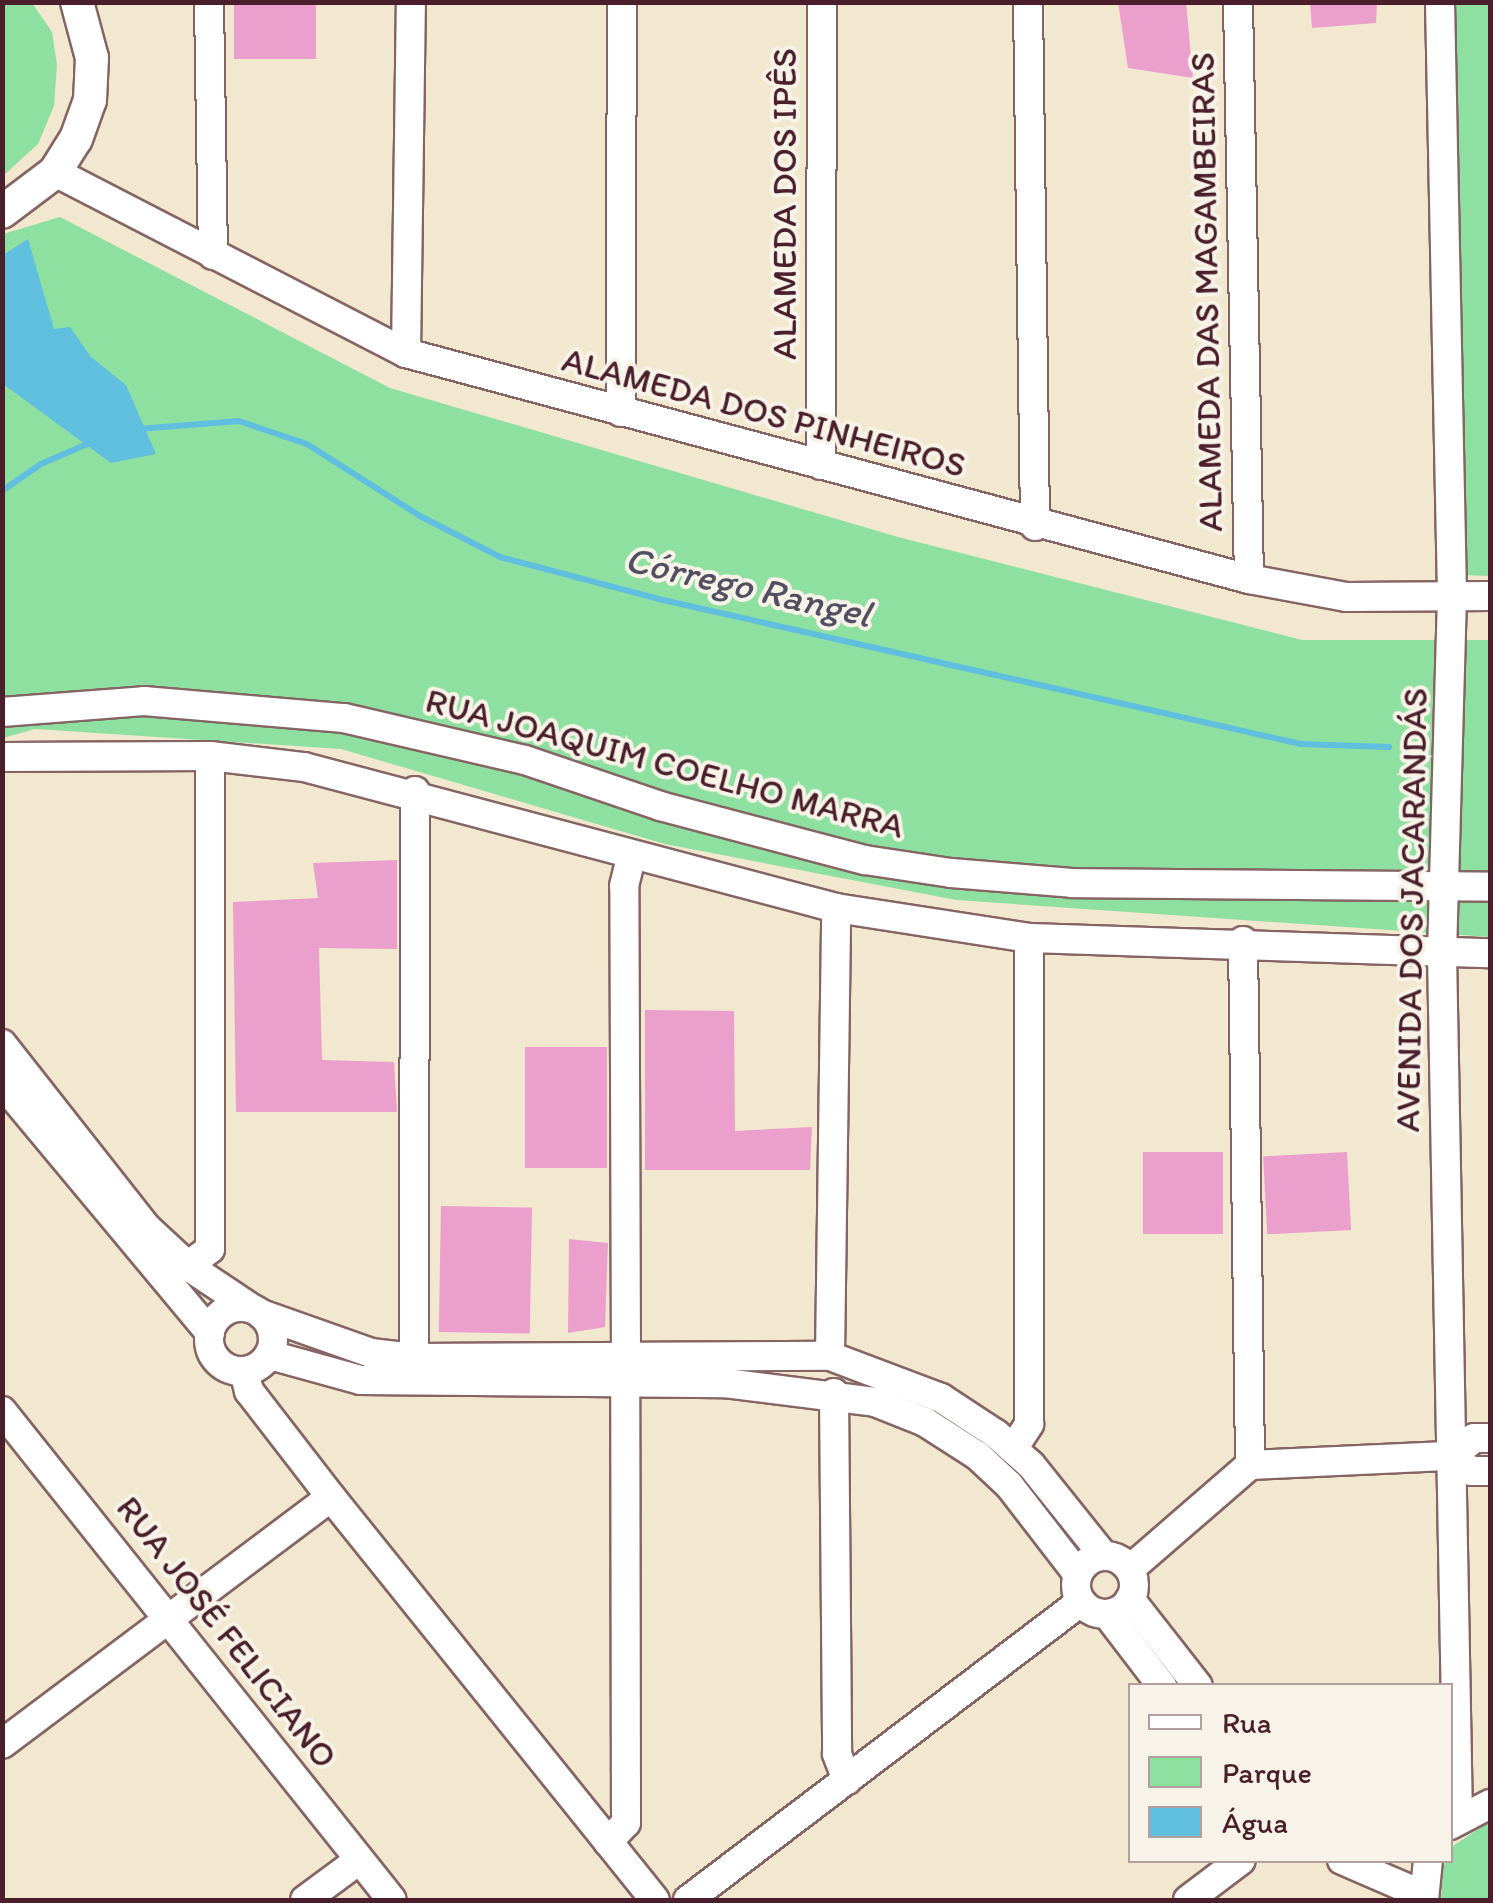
<!DOCTYPE html>
<html>
<head>
<meta charset="utf-8">
<style>
  body { margin:0 }
  #map { position:relative; width:1493px; height:1903px; overflow:hidden; background:#f2e7cf; font-family:Itim,sans-serif }
  div>[style] { position:absolute }
  [style*='--x'] { left:calc(var(--x)*1px); top:calc(var(--y)*1px); width:calc(var(--w)*1px); rotate:calc(var(--a)*1deg) }
  .green>* { inset:0; background:#8ee0a0 }
  .water>* { inset:0; background:#60bede }
  .stream>* { height:6px; margin:-3px; padding:0 3px; transform-origin:3px; border-radius:3px; background:#60bede }
  .building>* { inset:0; background:#eb9fcd; transform-origin:0 0 }
  .roads { filter:drop-shadow(2px 0 #856564) drop-shadow(-2px 0 #856564) drop-shadow(0 2px #856564) drop-shadow(0 -2px #856564) }
  .minor>* { height:28px; margin:-14px; padding:0 14px; transform-origin:14px; border-radius:14px; background:#fff }
  .minor>.ring { margin:-14px; padding:0; box-sizing:content-box; background:none; border:28px solid #fff; border-radius:50% }
  .major>* { height:32px; margin:-16px; padding:0 16px; transform-origin:16px; border-radius:16px; background:#fff }
  span { translate:-50% -50%; white-space:nowrap; text-align:center; line-height:1.15; -webkit-text-stroke:8px #f7f3e8; paint-order:stroke }
  .street-label { font-size:35px; color:#4a1f2b }
  .water-label { font-size:38px; color:#514f61; font-style:italic }
  .frame { position:absolute; inset:0; border:5px solid #4a1f2b; pointer-events:none }
  .legend { position:absolute; left:1128px; top:1683px; width:325px; height:180px; box-sizing:border-box; background:#f7f3e8; border:2px solid #b29e9c; margin:0; padding:12px 18px; list-style:none; font-size:30px; color:#4a1f2b }
  .legend li { display:flex; align-items:center; gap:20px; height:50px }
  .legend b { width:50px; border:2px solid #b29e9c }
</style>
</head>
<body>
<div id="map">
  <div class="green">
    <div style="clip-path:polygon(2px 3px,32px 3px,52px 32px,57px 65px,54px 106px,38px 144px,3px 176px)"></div>
    <div style="clip-path:polygon(1456px 3px,1490px 3px,1490px 576px,1462px 575px)"></div>
    <div style="clip-path:polygon(60px 217px,390px 388px,898px 537px,1302px 640px,1490px 640px,1490px 937px,956px 900px,665px 844px,341px 749px,35px 729px,3px 738px,3px 234px)"></div>
    <div style="clip-path:polygon(1490px 1821px,1490px 1900px,1441px 1900px,1443px 1867px,1453px 1846px)"></div>
  </div>
  <div class="water">
    <div style="clip-path:polygon(28px 239px,54px 329px,70px 327px,91px 357px,126px 385px,156px 454px,111px 463px,3px 384px,3px 255px)"></div>
  </div>
  <div class="stream">
    <div style="--x:138;--y:429;--w:101;--a:-4.5"></div>
    <div style="--x:239;--y:421;--w:72;--a:18.7"></div>
    <div style="--x:307;--y:444;--w:134;--a:32.5"></div>
    <div style="--x:420;--y:516;--w:90;--a:27.1"></div>
    <div style="--x:500;--y:557;--w:169;--a:14.8"></div>
    <div style="--x:663;--y:600;--w:654;--a:12.72"></div>
    <div style="--x:1301;--y:744;--w:88;--a:2"></div>
    <div style="--x:2;--y:491;--w:47;--a:-34.7"></div>
    <div style="--x:41;--y:464;--w:56;--a:-23.3"></div>
  </div>
  <div class="building">
    <div style="left:234px;top:2px;width:82px;height:57px"></div>
    <div style="clip-path:polygon(1118px 2px,1186px 2px,1193px 78px,1128px 68px)"></div>
    <div style="clip-path:polygon(1310px 2px,1377px 2px,1376px 23px,1312px 28px)"></div>
    <div style="clip-path:polygon(397px 860px,397px 949px,319px 948px,322px 1060px,394px 1062px,397px 1112px,236px 1112px,233px 902px,318px 898px,313px 863px)"></div>
    <div style="clip-path:polygon(645px 1010px,734px 1011px,735px 1131px,812px 1127px,810px 1170px,645px 1170px)"></div>
    <div style="left:607px;top:1047px;width:121px;height:82px;rotate:90deg"></div>
    <div style="left:1223px;top:1152px;width:82px;height:80px;rotate:90deg"></div>
    <div style="left:1347px;top:1152px;width:78px;height:84px;rotate:87deg"></div>
    <div style="left:441px;top:1206px;width:91px;height:126px;rotate:1deg"></div>
    <div style="clip-path:polygon(569px 1239px,608px 1243px,605px 1327px,568px 1333px)"></div>
  </div>
  <div class="roads">
    <div class="minor">
      <div style="--x:209;--y:2;--w:253;--a:89.1"></div>
      <div style="--x:1028;--y:2;--w:524;--a:89.23"></div>
      <div style="--x:1238;--y:2;--w:577;--a:88.91"></div>
      <div style="--x:1440;--y:2;--w:594;--a:88.84"></div>
      <div style="--x:1452;--y:596;--w:357;--a:91.6"></div>
      <div style="--x:1442;--y:953;--w:865;--a:88.94"></div>
      <div style="--x:55;--y:172;--w:395;--a:27.3"></div>
      <div style="--x:406;--y:353;--w:873;--a:15.01"></div>
      <div style="--x:1249;--y:579;--w:99;--a:10.5"></div>
      <div style="--x:1346;--y:597;--w:144;--a:-0.4"></div>
      <div style="--x:406;--y:353;--w:351;--a:-89.2"></div>
      <div style="--x:621;--y:412;--w:410;--a:-89.9"></div>
      <div style="--x:821;--y:465;--w:463;--a:-89.9"></div>
      <div style="--x:2;--y:712;--w:142;--a:-4.4"></div>
      <div style="--x:144;--y:701;--w:201;--a:4.9"></div>
      <div style="--x:344;--y:718;--w:186;--a:13.1"></div>
      <div style="--x:525;--y:760;--w:143;--a:18.8"></div>
      <div style="--x:660;--y:806;--w:212;--a:14.8"></div>
      <div style="--x:865;--y:860;--w:87;--a:8.6"></div>
      <div style="--x:951;--y:873;--w:121;--a:4.7"></div>
      <div style="--x:1072;--y:883;--w:418;--a:0.5"></div>
      <div style="--x:2;--y:757;--w:208;--a:-0.3"></div>
      <div style="--x:210;--y:756;--w:95;--a:6.7"></div>
      <div style="--x:304;--y:767;--w:550;--a:14.84"></div>
      <div style="--x:836;--y:908;--w:195;--a:8.8"></div>
      <div style="--x:1029;--y:938;--w:461;--a:1.9"></div>
      <div style="--x:1243;--y:941;--w:524;--a:89.23"></div>
      <div style="--x:2;--y:1044;--w:234;--a:51.8"></div>
      <div style="--x:147;--y:1228;--w:56;--a:42.8"></div>
      <div style="--x:188;--y:1266;--w:76;--a:33.7"></div>
      <div style="--x:2;--y:1083;--w:325;--a:50.2"></div>
      <div style="--x:188;--y:1266;--w:28;--a:-38"></div>
      <div style="--x:210;--y:1249;--w:493;--a:-90"></div>
      <div class="ring" style="left:209px;top:1307px;width:36px;height:36px"></div>
      <div style="--x:261;--y:1314;--w:117;--a:19.5"></div>
      <div style="--x:371;--y:1353;--w:43;--a:6.6"></div>
      <div style="--x:414;--y:1358;--w:416;--a:-0.3"></div>
      <div style="--x:830;--y:1356;--w:119;--a:20.7"></div>
      <div style="--x:941;--y:1398;--w:66;--a:33.2"></div>
      <div style="--x:996;--y:1434;--w:47;--a:41.5"></div>
      <div style="--x:1031;--y:1465;--w:115;--a:51.3"></div>
      <div style="--x:270;--y:1355;--w:93;--a:15.5"></div>
      <div style="--x:360;--y:1380;--w:365;--a:0.5"></div>
      <div style="--x:725;--y:1383;--w:151;--a:7.2"></div>
      <div style="--x:875;--y:1402;--w:54;--a:21.8"></div>
      <div style="--x:925;--y:1422;--w:63;--a:32.7"></div>
      <div style="--x:978;--y:1456;--w:42;--a:43.1"></div>
      <div style="--x:1009;--y:1485;--w:111;--a:52.3"></div>
      <div style="--x:626;--y:1355;--w:469;--a:-90.2"></div>
      <div style="--x:624;--y:886;--w:32;--a:-76"></div>
      <div style="--x:830;--y:1356;--w:448;--a:-89.2"></div>
      <div style="--x:414;--y:1358;--w:567;--a:-89.9"></div>
      <div style="--x:244;--y:1372;--w:20;--a:75"></div>
      <div style="--x:249;--y:1391;--w:134;--a:52.3"></div>
      <div style="--x:331;--y:1497;--w:517;--a:51.2"></div>
      <div style="--x:834;--y:1393;--w:361;--a:89.5"></div>
      <div style="--x:837;--y:1754;--w:28;--a:69"></div>
      <div style="--x:2;--y:1411;--w:625;--a:51.43"></div>
      <div style="--x:1013;--y:1449;--w:30;--a:-57"></div>
      <div style="--x:1029;--y:1424;--w:486;--a:-90"></div>
      <div style="--x:1452;--y:1456;--w:24;--a:38"></div>
      <div style="--x:1471;--y:1471;--w:19;--a:0"></div>
      <div class="ring" style="left:1076px;top:1556px;width:30px;height:30px"></div>
      <div style="--x:1130;--y:1569;--w:159;--a:-40.9"></div>
      <div style="--x:1250;--y:1465;--w:202;--a:-2.6"></div>
      <div style="--x:1452;--y:1456;--w:28;--a:-39"></div>
      <div style="--x:1474;--y:1438;--w:16;--a:0"></div>
      <div style="--x:1130;--y:1599;--w:110;--a:52"></div>
      <div style="--x:1107;--y:1614;--w:91;--a:52.6"></div>
      <div style="--x:2;--y:1744;--w:411;--a:-36.9"></div>
      <div style="--x:1450;--y:1825;--w:45;--a:-27.7"></div>
      <div style="--x:608;--y:1842;--w:26;--a:-47"></div>
      <div style="--x:626;--y:1823;--w:440;--a:-90.1"></div>
      <div style="--x:1342;--y:1860;--w:81;--a:23.4"></div>
      <div style="--x:1416;--y:1892;--w:9;--a:58"></div>
      <div style="--x:305;--y:1900;--w:67;--a:-36.5"></div>
      <div style="--x:688;--y:1900;--w:493;--a:-37.2"></div>
      <div style="--x:1188;--y:1900;--w:66;--a:-37"></div>
      <div style="--x:1424;--y:1900;--w:40;--a:-84.3"></div>
    </div>
    <div class="major">
      <div style="--x:2;--y:212;--w:66;--a:-37"></div>
      <div style="--x:55;--y:172;--w:39;--a:-58"></div>
      <div style="--x:76;--y:139;--w:41;--a:-70.3"></div>
      <div style="--x:90;--y:100;--w:42;--a:-87.3"></div>
      <div style="--x:92;--y:58;--w:58;--a:-105"></div>
    </div>
  </div>
  <div class="street-label">
    <span style="left:784px;top:204px;rotate:-90deg">ALAMEDA DOS IPÊS</span>
    <span style="left:1206px;top:292px;rotate:-91deg">ALAMEDA DAS MAGAMBEIRAS</span>
    <span style="left:764px;top:412px;rotate:15deg">ALAMEDA DOS PINHEIROS</span>
    <span style="left:665px;top:763px;rotate:15deg">RUA JOAQUIM COELHO MARRA</span>
    <span style="left:1411px;top:910px;rotate:-89deg">AVENIDA DOS JACARANDÁS</span>
    <span style="left:227px;top:1632px;rotate:52deg">RUA JOSÉ FELICIANO</span>
  </div>
  <div class="water-label">
    <span style="left:748px;top:587px;rotate:13deg">Córrego Rangel</span>
  </div>
  <div class="frame"></div>
  <ul class="legend">
  <li><b style="height:12px;background:#fff"></b>Rua</li>
  <li><b style="height:28px;background:#8ee0a0"></b>Parque</li>
  <li><b style="height:28px;background:#60bede"></b>Água</li>
  </ul>
</div>
</body>
</html>
